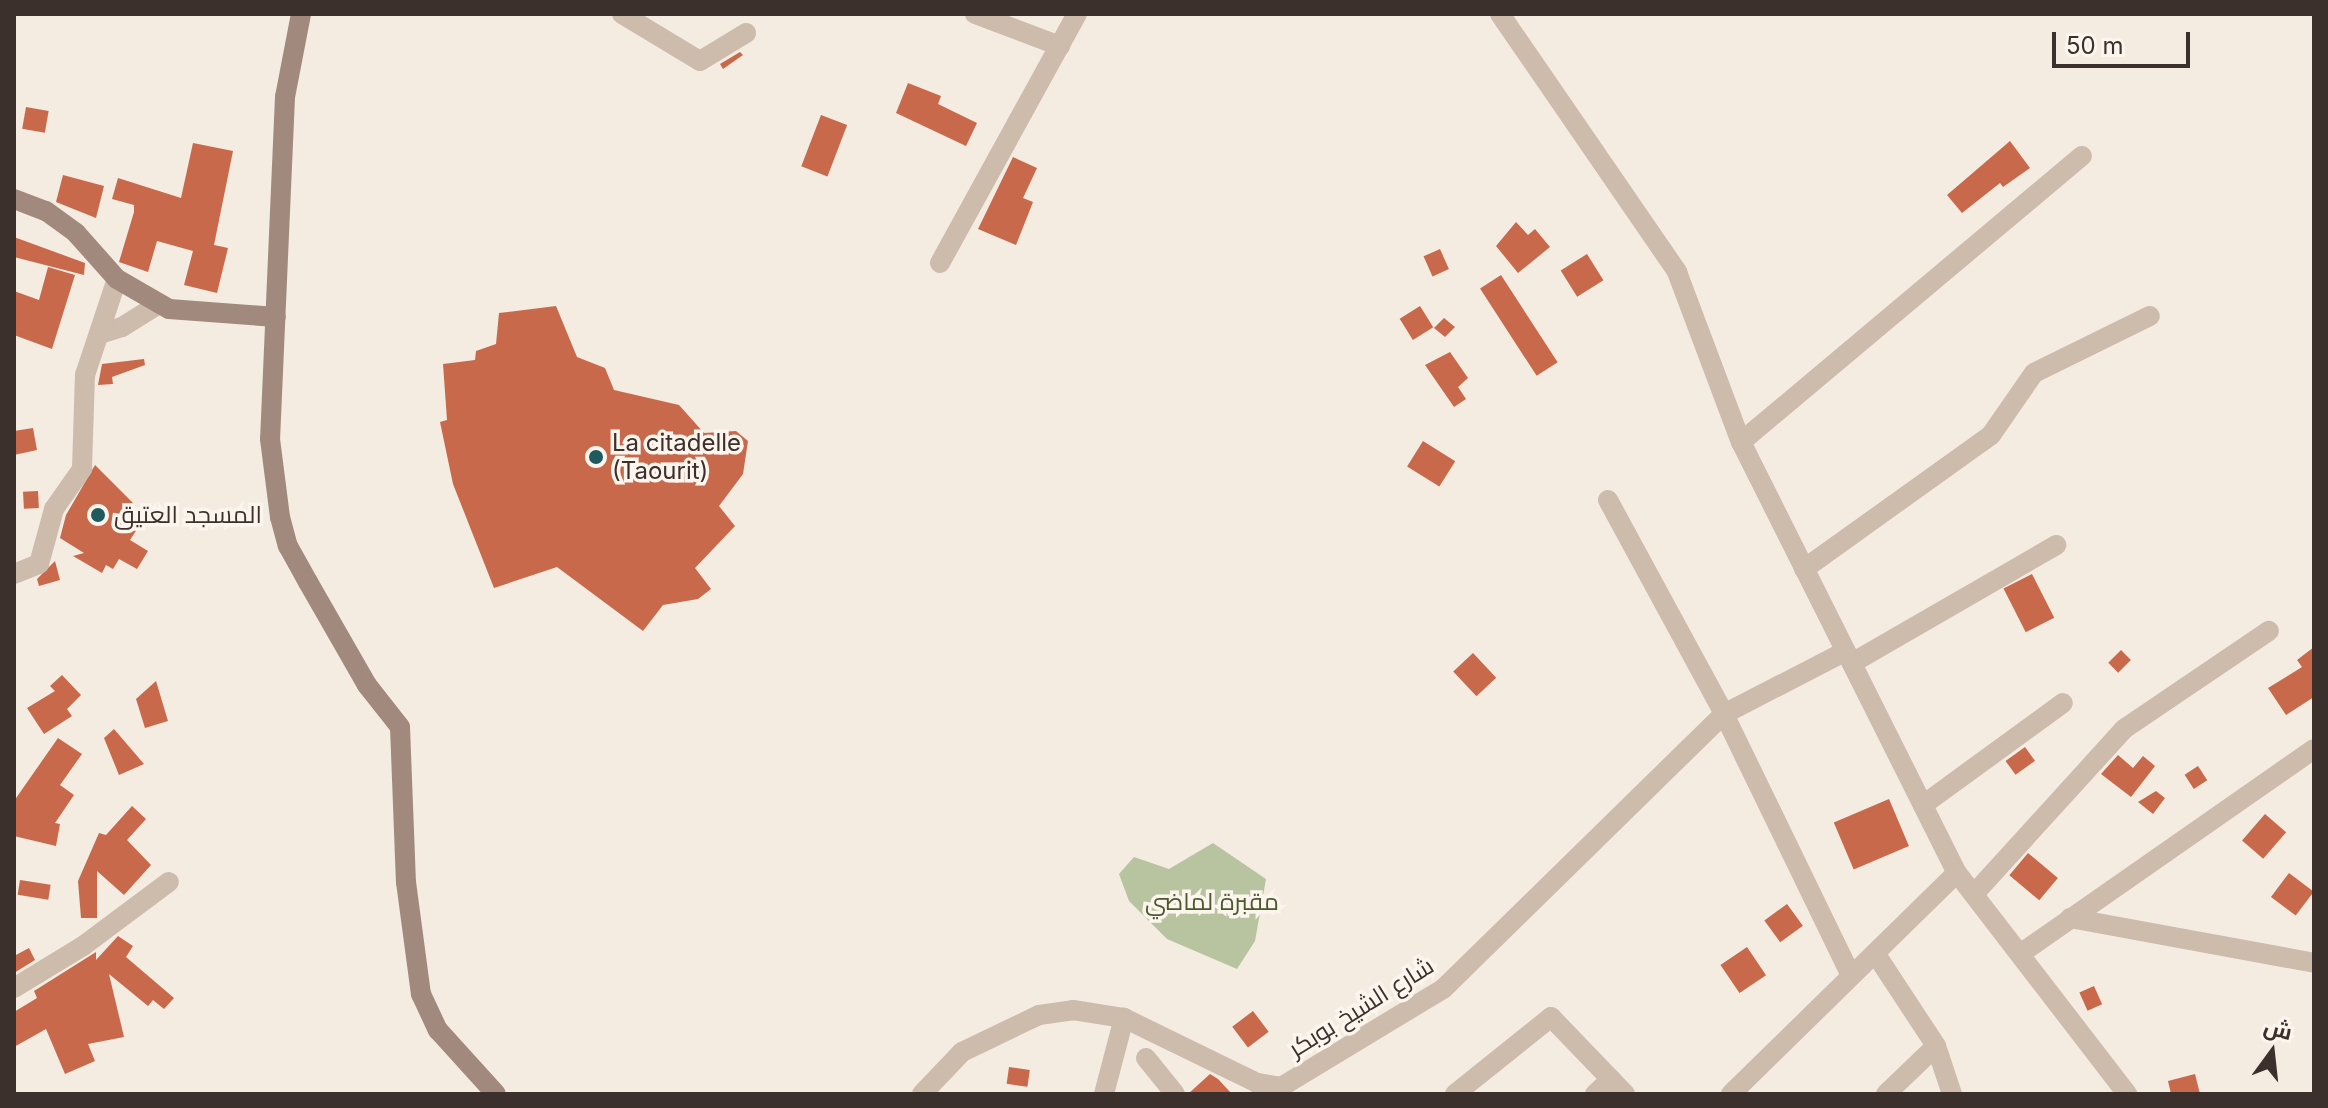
<!DOCTYPE html>
<html>
<head>
<meta charset="utf-8">
<style>
  body { margin:0 }
  #map { position:relative; width:2328px; height:1108px; overflow:hidden; background:#f4ebe1; font-family:Inter,Cairo,sans-serif }
  div>[style] { position:absolute }
  [style*='--x'] { left:calc(var(--x)*1px); top:calc(var(--y)*1px); width:calc(var(--w)*1px); rotate:calc(var(--a)*1deg) }
  .green>* { inset:0; background:#b8c4a0 }
  .building>* { inset:0; background:#c8694b; transform-origin:0 0 }
  .street>* { height:20px; margin:-10px; padding:0 10px; transform-origin:10px; border-radius:10px; background:#cdbbac }
  .secondary>* { height:20px; margin:-10px; padding:0 10px; transform-origin:10px; border-radius:10px; background:#a18a7d }
  .dots>* { width:22px; height:22px; translate:-50% -50%; box-sizing:border-box; border:4px solid #fbf5ee; border-radius:50% }
  span { translate:-50% -50%; white-space:nowrap; text-align:center; line-height:1.15; -webkit-text-stroke:7px #fbf5ee; paint-order:stroke }
  .poi-label { font-size:24px; color:#3b302b }
  .left { translate:0 -50%; text-align:left }
  .park-label { font-size:24px; color:#4a5a2e }
  .street-label { font-size:24px; color:#3b302b }
  .frame { position:absolute; inset:0; border:16px solid #3b302b; pointer-events:none }
  .north { position:absolute; left:2232px; top:1012px; width:80px; height:80px; -webkit-text-stroke:6px #fbf5ee; paint-order:stroke; rotate:15deg; font-size:22px; font-weight:700; line-height:32px; text-align:center; color:#3b302b }
  .north::after { content:''; display:block; margin:auto; width:28px; height:36px; background:#3b302b; clip-path:polygon(50% 0,100% 100%,50% 72%,0 100%) }
  .scale { position:absolute; left:2052px; top:32px; width:138px; height:36px; box-sizing:border-box; border:4px solid #3b302b; border-top:0; padding-left:10px; font-size:24px; line-height:28px; white-space:nowrap; color:#3b302b; -webkit-text-stroke:6px #fbf5ee; paint-order:stroke }
</style>
</head>
<body>
<div id="map">
  <div class="green">
    <div style="clip-path:polygon(1213px 843px,1266px 879px,1255px 941px,1237px 969px,1167px 939px,1129px 901px,1119px 874px,1134px 857px,1169px 869px)"></div>
  </div>
  <div class="building">
    <div style="clip-path:polygon(740px 52px,743px 55px,723px 69px,720px 64px)"></div>
    <div style="clip-path:polygon(908px 83px,941px 96px,938px 104px,977px 123px,966px 146px,896px 113px)"></div>
    <div style="left:26px;top:107px;width:23px;height:22px;rotate:10deg"></div>
    <div style="left:821px;top:115px;width:28px;height:55px;rotate:21deg"></div>
    <div style="clip-path:polygon(2010px 141px,2030px 168px,2003px 187px,2000px 183px,1962px 213px,1947px 195px)"></div>
    <div style="clip-path:polygon(193px 143px,233px 151px,214px 245px,228px 248px,217px 293px,184px 285px,193px 251px,157px 241px,148px 272px,119px 262px,134px 212px,134px 205px,112px 199px,118px 178px,181px 198px)"></div>
    <div style="clip-path:polygon(1013px 157px,1037px 168px,1023px 198px,1033px 202px,1016px 245px,978px 229px)"></div>
    <div style="clip-path:polygon(63px 175px,104px 186px,96px 218px,56px 202px)"></div>
    <div style="clip-path:polygon(1516px 222px,1528px 235px,1535px 229px,1550px 247px,1518px 273px,1496px 246px)"></div>
    <div style="clip-path:polygon(14px 237px,85px 263px,84px 275px,14px 257px)"></div>
    <div style="left:1440px;top:249px;width:22px;height:18px;rotate:66deg"></div>
    <div style="left:1587px;top:254px;width:31px;height:31px;rotate:58deg"></div>
    <div style="clip-path:polygon(48px 267px,75px 275px,52px 349px,14px 335px,14px 291px,39px 300px)"></div>
    <div style="left:1501px;top:275px;width:104px;height:25px;rotate:57deg"></div>
    <div style="clip-path:polygon(556px 306px,577px 357px,605px 368px,614px 390px,679px 405px,704px 433px,736px 431px,748px 441px,743px 474px,719px 506px,735px 526px,695px 568px,711px 589px,698px 599px,663px 605px,643px 631px,557px 567px,494px 588px,453px 484px,440px 422px,447px 420px,443px 364px,475px 360px,476px 351px,496px 344px,499px 313px)"></div>
    <div style="left:1420px;top:306px;width:25px;height:24px;rotate:58deg"></div>
    <div style="clip-path:polygon(1444px 318px,1455px 327px,1445px 337px,1434px 328px)"></div>
    <div style="clip-path:polygon(1450px 352px,1468px 378px,1458px 387px,1466px 399px,1454px 407px,1425px 365px)"></div>
    <div style="clip-path:polygon(144px 359px,145px 365px,112px 377px,113px 384px,98px 385px,102px 364px)"></div>
    <div style="clip-path:polygon(33px 428px,37px 450px,14px 455px,14px 431px)"></div>
    <div style="left:1423px;top:441px;width:38px;height:30px;rotate:32deg"></div>
    <div style="clip-path:polygon(95px 465px,134px 504px,128px 510px,143px 520px,130px 540px,148px 551px,137px 569px,119px 559px,113px 569px,106px 565px,102px 573px,73px 556px,84px 553px,60px 538px,66px 515px)"></div>
    <div style="left:38px;top:491px;width:17px;height:15px;rotate:87deg"></div>
    <div style="clip-path:polygon(55px 561px,60px 580px,39px 586px,37px 579px)"></div>
    <div style="left:2032px;top:574px;width:49px;height:32px;rotate:63deg"></div>
    <div style="clip-path:polygon(2314px 647px,2314px 697px,2286px 715px,2268px 688px,2302px 667px,2297px 660px)"></div>
    <div style="left:2121px;top:650px;width:14px;height:18px;rotate:45deg"></div>
    <div style="left:1473px;top:653px;width:34px;height:27px;rotate:47deg"></div>
    <div style="clip-path:polygon(62px 675px,81px 695px,67px 709px,72px 716px,44px 734px,27px 708px,55px 691px,50px 686px)"></div>
    <div style="clip-path:polygon(156px 681px,168px 721px,145px 728px,136px 699px)"></div>
    <div style="clip-path:polygon(114px 729px,144px 764px,119px 775px,104px 738px)"></div>
    <div style="clip-path:polygon(58px 738px,82px 754px,60px 785px,74px 795px,55px 823px,60px 824px,56px 846px,14px 836px,14px 801px)"></div>
    <div style="left:2025px;top:747px;width:17px;height:24px;rotate:54deg"></div>
    <div style="clip-path:polygon(2118px 755px,2133px 768px,2143px 756px,2155px 766px,2131px 797px,2101px 774px)"></div>
    <div style="left:2198px;top:766px;width:17px;height:16px;rotate:57deg"></div>
    <div style="clip-path:polygon(2156px 791px,2165px 798px,2153px 814px,2138px 802px)"></div>
    <div style="left:1889px;top:799px;width:51px;height:60px;rotate:67deg"></div>
    <div style="clip-path:polygon(132px 806px,146px 819px,127px 840px,151px 865px,124px 895px,97px 871px,97px 918px,81px 918px,78px 881px,99px 833px,106px 835px)"></div>
    <div style="left:2265px;top:814px;width:28px;height:35px;rotate:41deg"></div>
    <div style="left:2028px;top:853px;width:39px;height:29px;rotate:40deg"></div>
    <div style="left:2289px;top:873px;width:31px;height:30px;rotate:37deg"></div>
    <div style="left:20px;top:880px;width:31px;height:15px;rotate:9deg"></div>
    <div style="left:1787px;top:904px;width:27px;height:28px;rotate:54deg"></div>
    <div style="clip-path:polygon(118px 936px,133px 946px,126px 957px,174px 998px,164px 1009px,153px 1000px,148px 1006px,109px 974px,124px 1037px,88px 1044px,95px 1061px,65px 1074px,46px 1029px,14px 1047px,14px 1012px,37px 998px,34px 991px,96px 952px,96px 960px)"></div>
    <div style="left:1747px;top:947px;width:34px;height:32px;rotate:56deg"></div>
    <div style="clip-path:polygon(29px 948px,35px 960px,14px 973px,14px 956px)"></div>
    <div style="left:2094px;top:986px;width:20px;height:16px;rotate:66deg"></div>
    <div style="left:1253px;top:1011px;width:26px;height:26px;rotate:53deg"></div>
    <div style="left:1009px;top:1067px;width:21px;height:17px;rotate:8deg"></div>
    <div style="clip-path:polygon(1210px 1074px,1218px 1079px,1232px 1094px,1188px 1094px)"></div>
    <div style="clip-path:polygon(2195px 1074px,2200px 1094px,2171px 1094px,2168px 1081px)"></div>
  </div>
  <div class="street">
    <div style="--x:622;--y:14;--w:91;--a:31.1"></div>
    <div style="--x:700;--y:61;--w:54;--a:-31.3"></div>
    <div style="--x:975;--y:14;--w:91;--a:20.6"></div>
    <div style="--x:1500;--y:14;--w:313;--a:55.5"></div>
    <div style="--x:1677;--y:272;--w:182;--a:69.4"></div>
    <div style="--x:1741;--y:442;--w:482;--a:63.4"></div>
    <div style="--x:1957;--y:873;--w:279;--a:52.4"></div>
    <div style="--x:940;--y:263;--w:284;--a:-61.2"></div>
    <div style="--x:100;--y:334;--w:23;--a:-18"></div>
    <div style="--x:122;--y:327;--w:44;--a:-31.9"></div>
    <div style="--x:1741;--y:442;--w:445;--a:-40"></div>
    <div style="--x:1608;--y:500;--w:243;--a:61.5"></div>
    <div style="--x:1724;--y:714;--w:291;--a:64.1"></div>
    <div style="--x:1804;--y:569;--w:230;--a:-35.6"></div>
    <div style="--x:1991;--y:435;--w:75;--a:-55.3"></div>
    <div style="--x:2034;--y:373;--w:129;--a:-26.2"></div>
    <div style="--x:14;--y:574;--w:27;--a:-22"></div>
    <div style="--x:39;--y:564;--w:57;--a:-74.7"></div>
    <div style="--x:54;--y:509;--w:49;--a:-55"></div>
    <div style="--x:82;--y:469;--w:94;--a:-88.2"></div>
    <div style="--x:85;--y:375;--w:101;--a:-71.6"></div>
    <div style="--x:1852;--y:663;--w:236;--a:-30"></div>
    <div style="--x:1923;--y:805;--w:173;--a:-36.1"></div>
    <div style="--x:1974;--y:894;--w:223;--a:-47.7"></div>
    <div style="--x:2124;--y:729;--w:175;--a:-34.1"></div>
    <div style="--x:2070;--y:918;--w:248;--a:10.4"></div>
    <div style="--x:1875;--y:953;--w:111;--a:56.7"></div>
    <div style="--x:1936;--y:1046;--w:51;--a:71.6"></div>
    <div style="--x:2020;--y:954;--w:358;--a:-34.9"></div>
    <div style="--x:14;--y:988;--w:81;--a:-31.3"></div>
    <div style="--x:83;--y:946;--w:107;--a:-36.7"></div>
    <div style="--x:1146;--y:1058;--w:46;--a:51.1"></div>
    <div style="--x:922;--y:1094;--w:58;--a:-46.4"></div>
    <div style="--x:962;--y:1052;--w:85;--a:-25.7"></div>
    <div style="--x:1039;--y:1015;--w:34;--a:-8"></div>
    <div style="--x:1073;--y:1010;--w:52;--a:8.9"></div>
    <div style="--x:1124;--y:1018;--w:148;--a:26"></div>
    <div style="--x:1257;--y:1083;--w:24;--a:9"></div>
    <div style="--x:1281;--y:1087;--w:189;--a:-31.2"></div>
    <div style="--x:1443;--y:989;--w:393;--a:-44.4"></div>
    <div style="--x:1724;--y:714;--w:137;--a:-27.3"></div>
    <div style="--x:1104;--y:1094;--w:79;--a:-75.3"></div>
    <div style="--x:1455;--y:1094;--w:123;--a:-38.7"></div>
    <div style="--x:1551;--y:1017;--w:107;--a:46.1"></div>
    <div style="--x:1595;--y:1094;--w:22;--a:-43"></div>
    <div style="--x:1731;--y:1094;--w:316;--a:-44.4"></div>
    <div style="--x:1886;--y:1094;--w:69;--a:-43.8"></div>
  </div>
  <div class="secondary">
    <div style="--x:301;--y:14;--w:85;--a:100.9"></div>
    <div style="--x:285;--y:97;--w:342;--a:92.5"></div>
    <div style="--x:270;--y:439;--w:79;--a:82.7"></div>
    <div style="--x:280;--y:517;--w:30;--a:75"></div>
    <div style="--x:288;--y:546;--w:41;--a:60.9"></div>
    <div style="--x:308;--y:582;--w:119;--a:60.2"></div>
    <div style="--x:367;--y:685;--w:53;--a:51.8"></div>
    <div style="--x:400;--y:727;--w:155;--a:87.8"></div>
    <div style="--x:406;--y:882;--w:113;--a:82.4"></div>
    <div style="--x:421;--y:994;--w:40;--a:65"></div>
    <div style="--x:438;--y:1030;--w:86;--a:47.8"></div>
    <div style="--x:14;--y:199;--w:34;--a:21"></div>
    <div style="--x:46;--y:211;--w:37;--a:36"></div>
    <div style="--x:76;--y:233;--w:62;--a:48.3"></div>
    <div style="--x:117;--y:279;--w:60;--a:30"></div>
    <div style="--x:169;--y:309;--w:107;--a:4.3"></div>
  </div>
  <div class="dots">
    <div style="left:596px;top:457px;background:#1f5a5e"></div>
    <div style="left:98px;top:515px;background:#1f5a5e"></div>
  </div>
  <div class="poi-label">
    <span class="left" style="left:612px;top:457px">La citadelle<br>(Taourit)</span>
    <span class="left" style="left:114px;top:515px">المسجد العتيق</span>
  </div>
  <div class="park-label">
    <span style="left:1212px;top:902px">مقبرة لماضي</span>
  </div>
  <div class="street-label">
    <span style="left:1361px;top:1007px;rotate:-32deg">شارع الشيخ بوبكر</span>
  </div>
  <div class="frame"></div>
  <div class="north">ش</div>
  <div class="scale">50 m</div>
</div>
</body>
</html>
